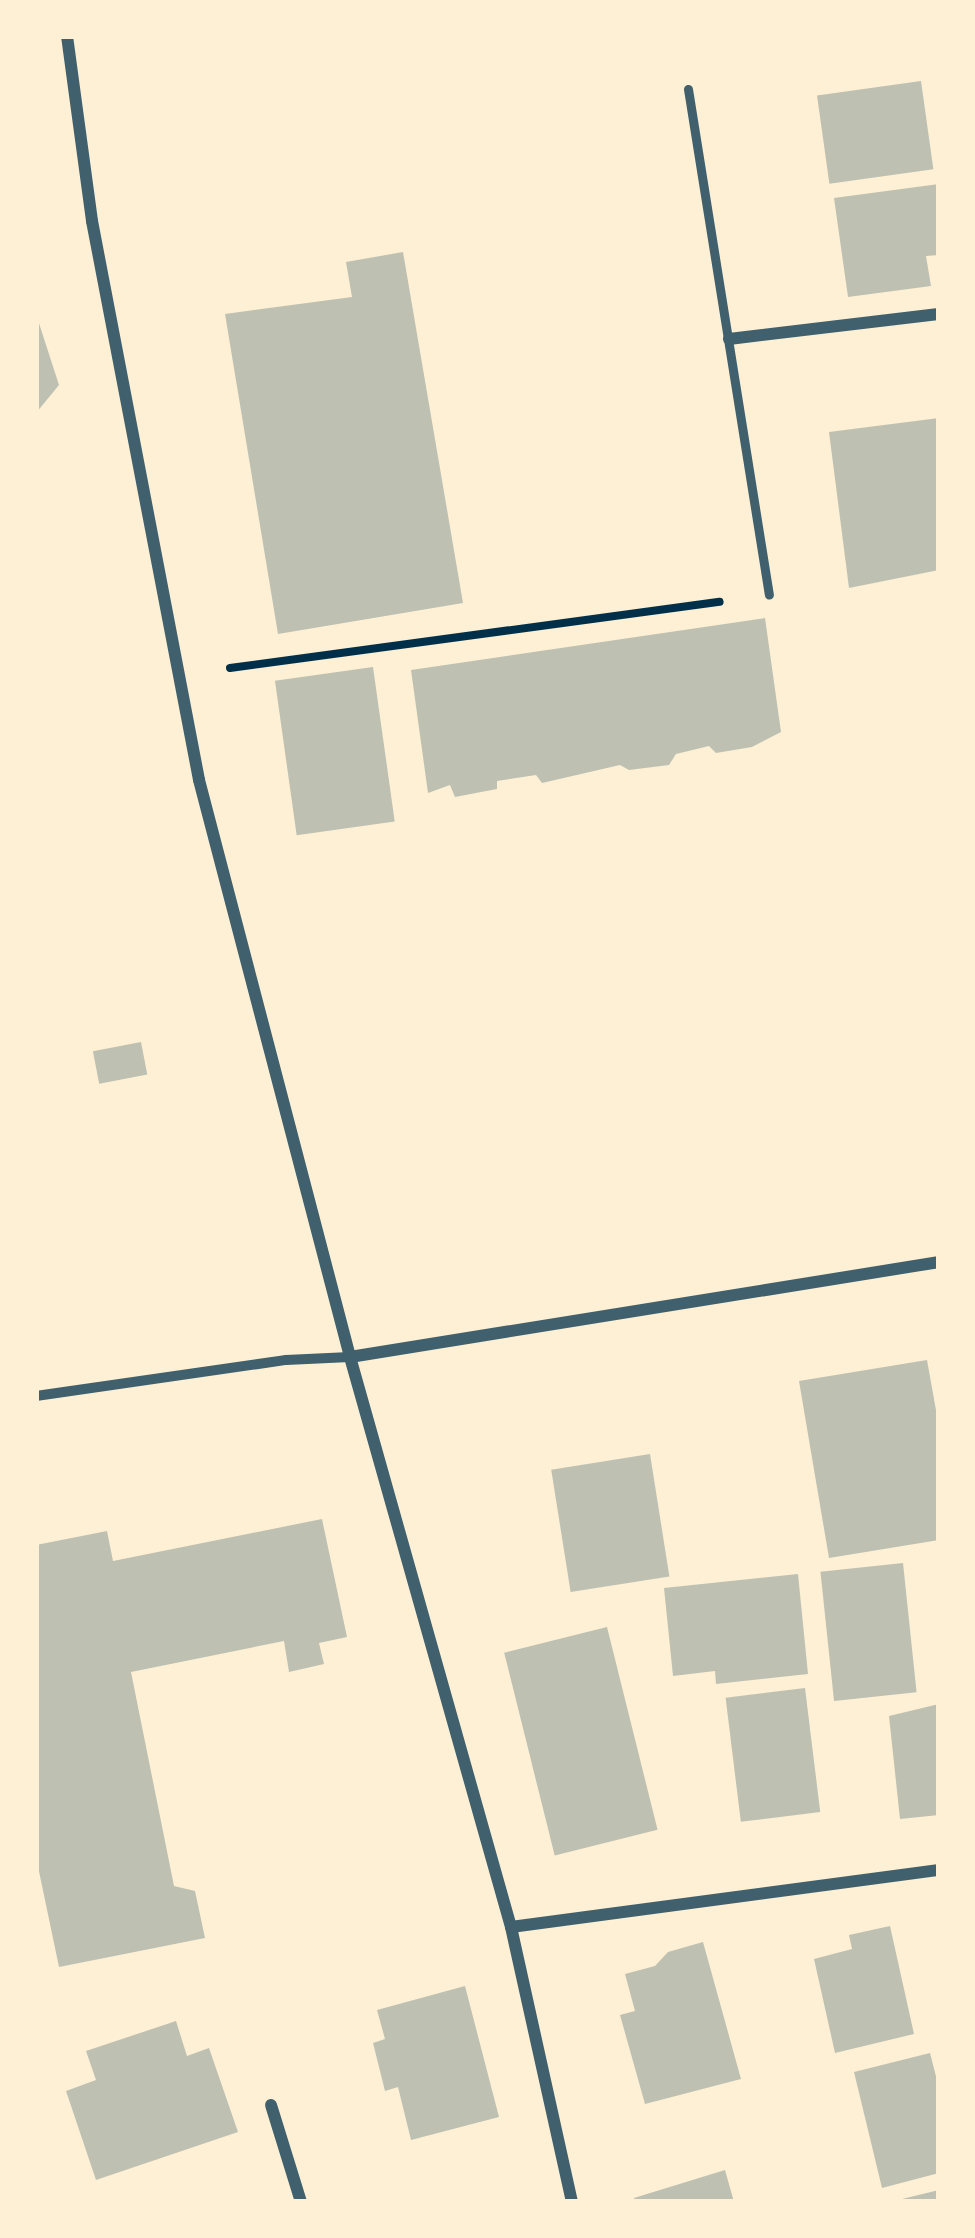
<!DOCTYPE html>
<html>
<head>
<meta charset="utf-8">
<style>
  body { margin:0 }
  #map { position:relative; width:975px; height:2238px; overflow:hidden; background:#fdf0d5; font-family:Lato,sans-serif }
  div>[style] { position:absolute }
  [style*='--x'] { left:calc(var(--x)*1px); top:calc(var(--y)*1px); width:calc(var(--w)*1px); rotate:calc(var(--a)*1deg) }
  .building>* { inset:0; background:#bec0b2; transform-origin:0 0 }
  .path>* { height:8px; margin:-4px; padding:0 4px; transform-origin:4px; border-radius:4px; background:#003049 }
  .service>* { height:9px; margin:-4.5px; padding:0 4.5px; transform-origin:4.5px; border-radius:4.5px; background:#3f606c }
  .pedestrian>* { height:10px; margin:-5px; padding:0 5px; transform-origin:5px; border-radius:5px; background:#3f606c }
  .minor>* { height:12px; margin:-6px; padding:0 6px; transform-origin:6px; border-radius:6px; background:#3f606c }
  span { translate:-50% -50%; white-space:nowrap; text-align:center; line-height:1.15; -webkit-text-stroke:10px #fdf0d5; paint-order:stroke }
  .frame { position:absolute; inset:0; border:39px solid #fdf0d5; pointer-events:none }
</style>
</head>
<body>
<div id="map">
  <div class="building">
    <div style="left:921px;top:81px;width:89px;height:105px;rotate:82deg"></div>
    <div style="clip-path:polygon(939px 184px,939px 255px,926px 256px,931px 286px,848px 297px,834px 198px)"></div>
    <div style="clip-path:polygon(403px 252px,463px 603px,278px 634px,225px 314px,352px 297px,346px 262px)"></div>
    <div style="clip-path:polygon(36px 314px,59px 385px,36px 413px)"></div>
    <div style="clip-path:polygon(939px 418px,939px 570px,849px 588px,829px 432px)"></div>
    <div style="clip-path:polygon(765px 618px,781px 732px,752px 747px,716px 753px,709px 746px,676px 754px,669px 765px,629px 770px,620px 765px,542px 783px,536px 775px,497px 781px,497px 789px,455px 797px,450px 785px,428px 793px,411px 670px)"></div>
    <div style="left:373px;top:667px;width:156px;height:99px;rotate:82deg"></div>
    <div style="left:141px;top:1042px;width:33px;height:49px;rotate:79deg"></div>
    <div style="clip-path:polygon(927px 1360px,939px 1427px,939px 1540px,829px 1558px,799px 1381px)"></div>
    <div style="left:650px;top:1454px;width:124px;height:100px;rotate:81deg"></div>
    <div style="clip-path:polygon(322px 1519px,347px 1637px,319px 1643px,324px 1664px,289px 1672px,284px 1641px,131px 1672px,174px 1886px,195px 1891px,205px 1938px,59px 1967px,36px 1857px,36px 1545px,107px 1531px,113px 1561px)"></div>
    <div style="left:903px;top:1563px;width:130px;height:83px;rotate:84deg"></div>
    <div style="clip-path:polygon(798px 1574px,808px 1674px,716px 1684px,715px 1671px,673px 1676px,664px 1588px)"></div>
    <div style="left:607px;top:1627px;width:209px;height:106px;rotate:76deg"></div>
    <div style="left:805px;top:1688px;width:125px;height:80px;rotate:83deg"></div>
    <div style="clip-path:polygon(939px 1704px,939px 1815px,900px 1819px,889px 1716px)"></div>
    <div style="clip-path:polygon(890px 1926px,914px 2034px,835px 2053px,814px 1959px,852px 1949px,849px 1935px)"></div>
    <div style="clip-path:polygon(703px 1942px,741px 2079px,645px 2104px,620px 2015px,635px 2011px,625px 1974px,655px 1966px,668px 1952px)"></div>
    <div style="clip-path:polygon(465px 1986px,499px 2117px,411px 2140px,398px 2087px,385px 2091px,373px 2043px,385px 2039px,377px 2010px)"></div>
    <div style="clip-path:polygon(176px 2021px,187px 2056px,209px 2048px,238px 2132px,96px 2180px,66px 2091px,96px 2080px,86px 2051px)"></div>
    <div style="clip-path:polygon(930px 2053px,939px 2088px,939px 2173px,882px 2188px,854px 2072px)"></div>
    <div style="clip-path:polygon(725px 2170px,734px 2202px,635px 2202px,634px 2198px)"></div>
    <div style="clip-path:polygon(939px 2190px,939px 2202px,898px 2202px,898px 2200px)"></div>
  </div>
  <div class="path">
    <div style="--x:230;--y:668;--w:494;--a:-7.7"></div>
  </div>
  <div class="service">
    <div style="--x:688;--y:89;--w:512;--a:80.91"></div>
  </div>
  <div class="pedestrian">
    <div style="--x:36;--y:1396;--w:253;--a:-8.2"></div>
    <div style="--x:286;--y:1360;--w:64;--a:-2.7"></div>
  </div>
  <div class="minor">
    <div style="--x:67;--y:36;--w:187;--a:82.3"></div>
    <div style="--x:92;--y:221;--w:569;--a:79.16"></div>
    <div style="--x:199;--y:780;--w:596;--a:75.33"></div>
    <div style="--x:350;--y:1357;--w:592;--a:74.23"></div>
    <div style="--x:511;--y:1927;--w:282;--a:77.5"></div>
    <div style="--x:729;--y:339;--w:211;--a:-6.8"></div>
    <div style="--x:350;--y:1357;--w:597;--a:-9.16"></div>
    <div style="--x:511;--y:1927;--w:432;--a:-7.6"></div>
    <div style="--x:271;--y:2105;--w:102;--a:72.8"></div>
  </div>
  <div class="frame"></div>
</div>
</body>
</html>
